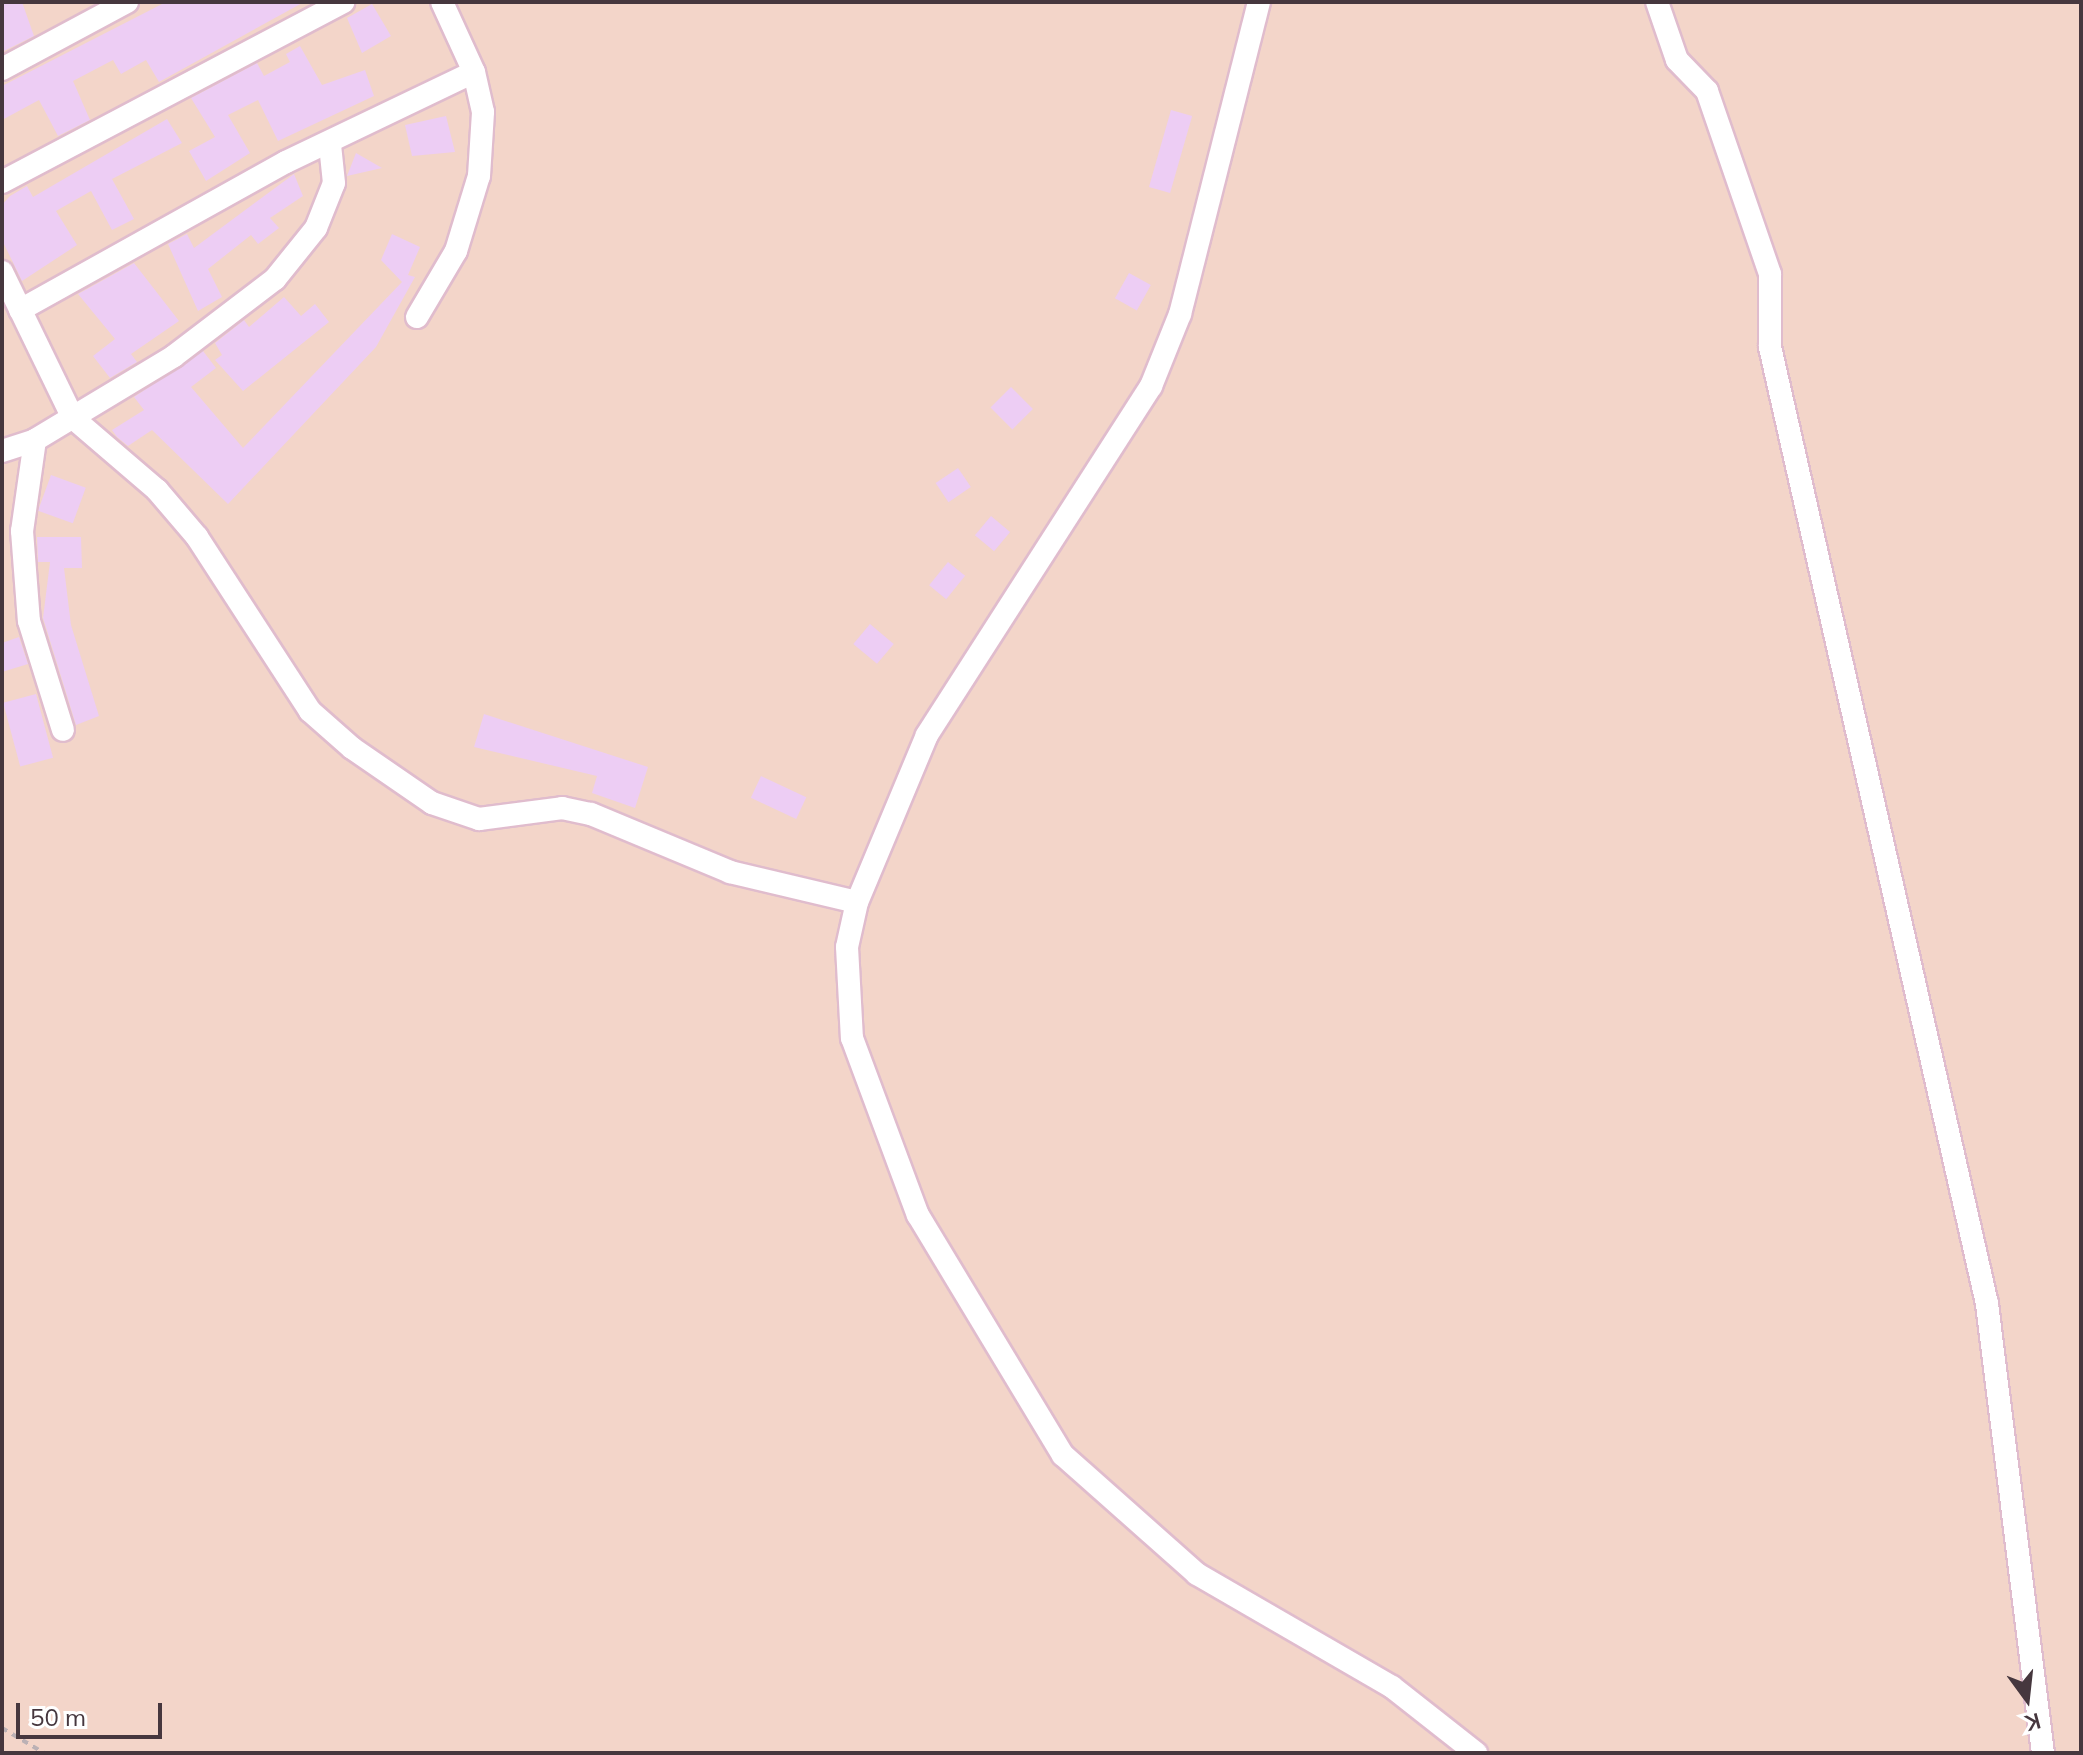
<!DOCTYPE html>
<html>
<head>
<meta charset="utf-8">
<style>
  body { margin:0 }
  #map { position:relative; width:2083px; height:1755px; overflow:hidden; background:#faf3f6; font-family:Mulish,sans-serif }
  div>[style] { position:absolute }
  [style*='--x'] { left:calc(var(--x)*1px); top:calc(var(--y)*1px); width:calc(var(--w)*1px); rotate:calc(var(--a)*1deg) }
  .green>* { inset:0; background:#f3d5c9; transform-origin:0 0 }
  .building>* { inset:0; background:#edcdf4; transform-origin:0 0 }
  .path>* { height:4px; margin-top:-2px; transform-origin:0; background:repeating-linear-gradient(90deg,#bbb1b5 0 6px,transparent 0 12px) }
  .roads { filter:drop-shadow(2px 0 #e0bccd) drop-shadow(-2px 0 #e0bccd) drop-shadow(0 2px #e0bccd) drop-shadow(0 -2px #e0bccd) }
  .minor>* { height:22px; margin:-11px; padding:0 11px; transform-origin:11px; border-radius:11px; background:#fff }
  span { translate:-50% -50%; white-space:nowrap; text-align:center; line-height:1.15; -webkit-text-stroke:6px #fff; paint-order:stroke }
  .frame { position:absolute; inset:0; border:4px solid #46373e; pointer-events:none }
  .north { position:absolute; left:1987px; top:1659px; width:80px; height:80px; -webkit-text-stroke:6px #fff; paint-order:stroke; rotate:165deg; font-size:22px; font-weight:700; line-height:32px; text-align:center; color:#46373e }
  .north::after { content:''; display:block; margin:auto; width:28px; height:36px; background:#46373e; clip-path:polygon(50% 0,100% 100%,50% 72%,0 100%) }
  .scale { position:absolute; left:16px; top:1703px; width:146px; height:36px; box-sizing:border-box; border:4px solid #46373e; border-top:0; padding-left:10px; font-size:24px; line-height:28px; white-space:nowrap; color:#46373e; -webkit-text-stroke:6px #fff; paint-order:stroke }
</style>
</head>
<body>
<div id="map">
  <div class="green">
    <div style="left:2px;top:2px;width:2079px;height:1751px"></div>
  </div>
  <div class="building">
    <div style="clip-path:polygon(2px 2px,22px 2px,34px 36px,2px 52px)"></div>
    <div style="clip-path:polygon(166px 2px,304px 2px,159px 82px,146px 60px,121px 74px,113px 60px,73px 81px,90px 120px,58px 136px,39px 100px,2px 120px,2px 86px)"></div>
    <div style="clip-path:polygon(372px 4px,391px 36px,362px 53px,347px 18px)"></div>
    <div style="clip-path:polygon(300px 46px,322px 85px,365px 70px,374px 96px,278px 141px,258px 100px,228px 115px,250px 153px,206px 181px,189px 151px,215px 137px,191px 98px,257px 63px,264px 76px,290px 62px,286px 54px)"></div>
    <div style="left:1171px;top:110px;width:22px;height:80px;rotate:16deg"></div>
    <div style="clip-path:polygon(446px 116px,455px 152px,412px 156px,405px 125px)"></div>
    <div style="clip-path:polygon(167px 119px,182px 143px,112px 179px,134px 219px,112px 230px,91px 191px,56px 211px,77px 245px,22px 281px,2px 240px,2px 205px,10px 196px,27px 186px,33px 197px)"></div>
    <div style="clip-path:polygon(356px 153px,382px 168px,347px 176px)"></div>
    <div style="clip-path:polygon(294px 174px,303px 196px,270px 218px,279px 228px,258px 244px,251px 235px,208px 269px,222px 297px,198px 311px,168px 244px,187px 234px,194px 248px)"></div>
    <div style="clip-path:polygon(392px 234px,420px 247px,408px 275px,415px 277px,376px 347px,228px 504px,152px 430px,128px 446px,117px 437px,112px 430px,144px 410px,134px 397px,203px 351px,216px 368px,191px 387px,243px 448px,402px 282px,381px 260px)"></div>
    <div style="clip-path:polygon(134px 263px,179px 321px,131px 354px,137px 362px,110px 378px,93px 356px,115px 339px,78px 294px)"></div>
    <div style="left:1129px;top:273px;width:25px;height:29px;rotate:29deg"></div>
    <div style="clip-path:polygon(284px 297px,301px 316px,315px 304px,329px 322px,243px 391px,215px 360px,222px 355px,215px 343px,244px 320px,249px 327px)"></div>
    <div style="left:1011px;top:387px;width:31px;height:29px;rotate:45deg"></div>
    <div style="left:958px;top:468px;width:23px;height:27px;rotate:56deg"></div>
    <div style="left:51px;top:475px;width:37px;height:38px;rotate:20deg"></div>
    <div style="left:991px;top:516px;width:25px;height:25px;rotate:40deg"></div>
    <div style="clip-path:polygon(37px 537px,81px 537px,82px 568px,64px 568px,71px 625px,99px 716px,76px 725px,43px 618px,50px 562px,38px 562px)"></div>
    <div style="left:948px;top:562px;width:22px;height:30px;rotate:39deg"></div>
    <div style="left:870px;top:624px;width:31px;height:26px;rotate:40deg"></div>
    <div style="clip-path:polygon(19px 637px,28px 664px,2px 672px,2px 643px)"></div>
    <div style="left:36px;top:694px;width:66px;height:34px;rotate:75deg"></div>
    <div style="clip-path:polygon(484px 714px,648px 767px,635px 808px,592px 793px,597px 776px,474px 747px)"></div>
    <div style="left:761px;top:776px;width:50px;height:24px;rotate:25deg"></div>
  </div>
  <div class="path">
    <div style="--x:2;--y:1728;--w:49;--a:30.8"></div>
  </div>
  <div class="roads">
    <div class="minor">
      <div style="--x:1259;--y:2;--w:322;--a:104.2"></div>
      <div style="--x:1180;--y:314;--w:78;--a:111.9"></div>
      <div style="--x:1151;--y:386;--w:415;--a:122.7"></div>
      <div style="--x:927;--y:735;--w:181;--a:112.7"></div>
      <div style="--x:857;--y:902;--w:46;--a:102.5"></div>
      <div style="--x:847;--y:947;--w:91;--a:86.9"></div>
      <div style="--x:852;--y:1038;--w:189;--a:69.6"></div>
      <div style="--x:918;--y:1215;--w:280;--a:58.9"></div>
      <div style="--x:1063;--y:1455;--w:179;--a:41.6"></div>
      <div style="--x:1197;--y:1574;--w:225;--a:30.1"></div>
      <div style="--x:1392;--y:1687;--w:107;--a:38.2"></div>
      <div style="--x:1657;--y:2;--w:61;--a:71"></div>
      <div style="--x:1677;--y:60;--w:43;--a:45.9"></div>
      <div style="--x:1707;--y:91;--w:194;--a:71"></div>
      <div style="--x:1770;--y:274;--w:73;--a:90"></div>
      <div style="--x:1770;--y:347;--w:981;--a:77.22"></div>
      <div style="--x:1987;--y:1304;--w:452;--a:82.9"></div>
      <div style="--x:2;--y:69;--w:142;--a:-28.2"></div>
      <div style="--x:2;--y:182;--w:386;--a:-27.8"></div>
      <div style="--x:2;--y:272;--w:162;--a:64.1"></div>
      <div style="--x:73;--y:418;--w:111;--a:40.6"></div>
      <div style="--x:157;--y:490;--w:62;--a:49.6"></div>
      <div style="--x:197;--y:537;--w:207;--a:57"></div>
      <div style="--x:310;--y:711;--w:56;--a:41.4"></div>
      <div style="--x:352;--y:748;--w:97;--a:34.5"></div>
      <div style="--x:432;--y:803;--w:50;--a:18.8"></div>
      <div style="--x:479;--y:819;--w:84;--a:-7.5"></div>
      <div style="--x:562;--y:808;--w:30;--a:12"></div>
      <div style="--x:591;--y:814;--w:151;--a:22.6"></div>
      <div style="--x:730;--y:872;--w:130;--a:13.3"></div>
      <div style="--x:20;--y:310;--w:304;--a:-29.1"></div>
      <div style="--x:286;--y:162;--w:208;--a:-25.6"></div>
      <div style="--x:474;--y:72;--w:77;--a:-114.6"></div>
      <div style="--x:417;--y:317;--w:77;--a:-59.4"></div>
      <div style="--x:456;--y:251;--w:78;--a:-73"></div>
      <div style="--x:479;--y:176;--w:64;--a:-86.4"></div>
      <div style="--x:483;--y:112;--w:41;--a:-102.7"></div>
      <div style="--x:35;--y:440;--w:92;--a:98.1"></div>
      <div style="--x:22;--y:531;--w:90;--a:85.6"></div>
      <div style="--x:29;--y:621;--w:114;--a:72.7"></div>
      <div style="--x:2;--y:451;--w:35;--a:-18"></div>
      <div style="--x:35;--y:440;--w:162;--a:-31.1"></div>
      <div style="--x:174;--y:356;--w:127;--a:-37.3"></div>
      <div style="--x:275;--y:279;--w:65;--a:-51.2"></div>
      <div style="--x:316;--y:228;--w:48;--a:-68.2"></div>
      <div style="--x:334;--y:183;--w:36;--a:-96"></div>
    </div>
  </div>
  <div class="frame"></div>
  <div class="north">K</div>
  <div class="scale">50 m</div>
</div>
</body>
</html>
